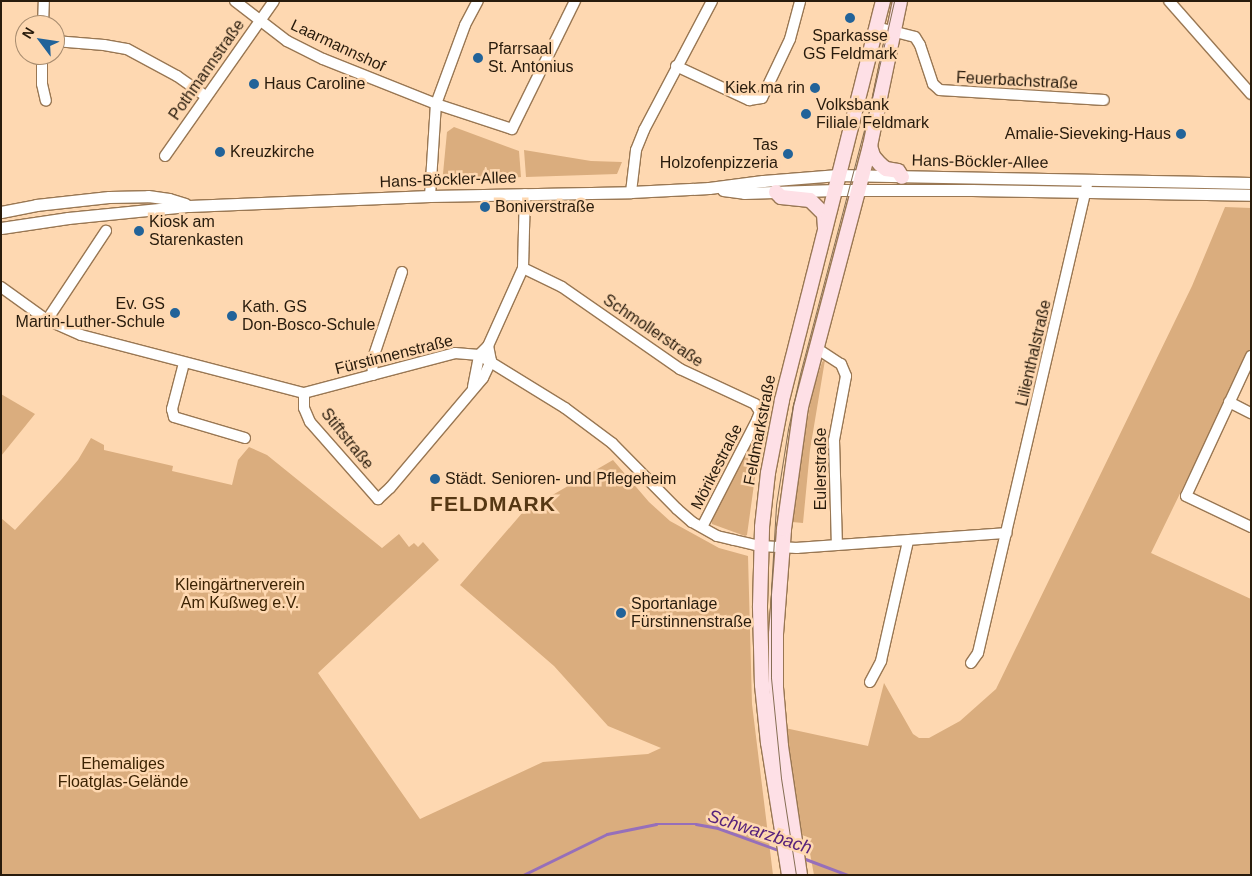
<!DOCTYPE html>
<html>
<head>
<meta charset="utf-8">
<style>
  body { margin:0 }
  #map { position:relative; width:1252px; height:876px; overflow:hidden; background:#fed8b1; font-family:Helvetica,sans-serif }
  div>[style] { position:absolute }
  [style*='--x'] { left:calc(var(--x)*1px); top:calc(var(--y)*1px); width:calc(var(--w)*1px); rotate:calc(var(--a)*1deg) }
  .green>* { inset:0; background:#daad7e }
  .stream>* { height:2.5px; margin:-1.25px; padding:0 1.25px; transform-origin:1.25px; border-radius:1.25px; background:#966fba }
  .roads { filter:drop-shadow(1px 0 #997753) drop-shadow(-1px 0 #997753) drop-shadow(0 1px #997753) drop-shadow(0 -1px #997753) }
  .minor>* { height:10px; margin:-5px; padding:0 5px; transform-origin:5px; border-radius:5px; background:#fff }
  .tertiary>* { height:11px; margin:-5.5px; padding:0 5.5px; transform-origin:5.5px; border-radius:5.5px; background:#fff }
  .secondary>* { height:14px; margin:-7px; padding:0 7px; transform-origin:7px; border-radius:7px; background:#fee0e6 }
  .tram>* { height:1px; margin:-0.5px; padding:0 0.5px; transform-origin:0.5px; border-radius:0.5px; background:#866e54 }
  .dots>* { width:14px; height:14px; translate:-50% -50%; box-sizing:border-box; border:2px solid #fed8b1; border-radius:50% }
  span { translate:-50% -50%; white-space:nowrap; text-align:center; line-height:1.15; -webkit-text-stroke:5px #fed8b1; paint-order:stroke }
  .poi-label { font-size:16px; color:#281b0c }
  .left { translate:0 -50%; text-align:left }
  .right { translate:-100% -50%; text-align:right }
  .street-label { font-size:16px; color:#281b0c }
  .park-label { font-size:16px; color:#3c2303 }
  .water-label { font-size:18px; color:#57227c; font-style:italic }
  .district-label { font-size:21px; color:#563814; font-weight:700; letter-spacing:1px }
  .frame { position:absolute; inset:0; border:2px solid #281b0c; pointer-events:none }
  .north { position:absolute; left:15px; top:15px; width:50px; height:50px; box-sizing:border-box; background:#fed8b1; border:1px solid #a88c6f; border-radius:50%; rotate:301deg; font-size:14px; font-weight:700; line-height:20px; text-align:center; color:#281b0c }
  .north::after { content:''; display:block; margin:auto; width:18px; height:22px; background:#226399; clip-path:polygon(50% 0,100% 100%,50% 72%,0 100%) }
</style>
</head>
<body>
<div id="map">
  <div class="green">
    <div style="clip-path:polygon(454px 127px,519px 151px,521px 177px,442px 184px,447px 132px)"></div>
    <div style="clip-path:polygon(524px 150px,591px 161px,622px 162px,617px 174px,526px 177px)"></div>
    <div style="clip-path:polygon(1225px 207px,1251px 208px,1251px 348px,1151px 553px,1251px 599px,1251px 875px,814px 875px,807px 837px,800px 834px,785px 728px,868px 746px,884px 683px,913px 734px,919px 738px,929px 738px,960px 721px,996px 689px,1192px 286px)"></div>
    <div style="clip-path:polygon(825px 360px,810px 450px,803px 523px,792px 522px,801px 456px,812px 394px,822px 362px)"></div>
    <div style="clip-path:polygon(1px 394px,35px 414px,1px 456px)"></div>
    <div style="clip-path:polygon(761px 422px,765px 424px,761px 434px,747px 535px,745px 536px,712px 524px,712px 519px)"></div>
    <div style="clip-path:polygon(91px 438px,104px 445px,104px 450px,173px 466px,172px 471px,232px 485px,238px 460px,249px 447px,267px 455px,382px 548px,399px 534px,409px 547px,414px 543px,418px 547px,423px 542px,439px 560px,318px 673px,420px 819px,543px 762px,648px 754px,661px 748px,608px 726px,554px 666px,460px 585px,523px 512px,613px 460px,649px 502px,670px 521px,719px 548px,748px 556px,752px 704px,773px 875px,1px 875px,1px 518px,15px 530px,61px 480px,78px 460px)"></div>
  </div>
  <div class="stream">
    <div style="--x:803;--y:858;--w:48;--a:20.7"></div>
    <div style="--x:523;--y:875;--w:93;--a:-26"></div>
    <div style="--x:607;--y:834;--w:50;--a:-11.5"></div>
    <div style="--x:656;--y:824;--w:40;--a:0"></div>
    <div style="--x:696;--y:824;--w:22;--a:10"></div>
    <div style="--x:718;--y:828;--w:67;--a:20.1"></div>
  </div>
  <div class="roads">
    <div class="minor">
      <div style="--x:235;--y:1;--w:66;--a:37.6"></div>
      <div style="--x:287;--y:41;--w:40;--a:26.6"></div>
      <div style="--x:323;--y:59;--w:122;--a:21.7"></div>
      <div style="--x:436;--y:104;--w:80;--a:18.2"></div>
      <div style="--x:512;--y:129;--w:143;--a:-63.8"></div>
      <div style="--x:1169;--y:1;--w:124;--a:48.6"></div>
      <div style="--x:43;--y:25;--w:24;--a:-88"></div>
      <div style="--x:876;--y:27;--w:40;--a:14.4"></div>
      <div style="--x:915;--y:37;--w:9;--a:58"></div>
      <div style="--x:920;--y:45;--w:41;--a:71.6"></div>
      <div style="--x:933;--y:84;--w:9;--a:41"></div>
      <div style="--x:940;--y:90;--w:164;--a:3.5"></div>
      <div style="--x:55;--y:41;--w:49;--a:4.7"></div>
      <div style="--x:104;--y:45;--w:23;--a:10"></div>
      <div style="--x:127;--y:49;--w:57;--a:28.4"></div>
      <div style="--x:177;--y:76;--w:35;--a:35"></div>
      <div style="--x:42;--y:55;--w:29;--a:90"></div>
      <div style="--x:42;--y:84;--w:17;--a:77"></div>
      <div style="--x:676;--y:66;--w:81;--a:25"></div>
      <div style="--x:749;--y:100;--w:13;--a:-9"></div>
      <div style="--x:762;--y:98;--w:65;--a:-64.6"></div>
      <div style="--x:790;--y:39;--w:39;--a:-75"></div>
      <div style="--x:165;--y:156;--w:189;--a:-54.9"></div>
      <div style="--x:631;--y:192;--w:42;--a:-83.2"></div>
      <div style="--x:636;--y:150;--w:22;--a:-68"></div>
      <div style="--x:644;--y:130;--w:146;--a:-62.2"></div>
      <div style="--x:430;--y:196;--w:92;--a:-86.3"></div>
      <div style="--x:436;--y:104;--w:84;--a:-69.8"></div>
      <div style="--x:465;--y:25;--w:27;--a:-62"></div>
      <div style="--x:523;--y:268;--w:43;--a:26"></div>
      <div style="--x:562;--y:287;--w:144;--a:34.8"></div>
      <div style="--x:680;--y:369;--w:83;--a:25"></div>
      <div style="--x:755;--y:404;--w:9;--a:58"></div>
      <div style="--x:760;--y:412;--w:9;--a:111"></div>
      <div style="--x:757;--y:420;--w:120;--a:117.2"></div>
      <div style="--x:1;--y:287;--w:57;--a:35.7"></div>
      <div style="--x:47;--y:320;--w:37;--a:24"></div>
      <div style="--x:81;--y:335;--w:230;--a:14.6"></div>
      <div style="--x:304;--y:393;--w:156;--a:-14.8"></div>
      <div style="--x:455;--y:353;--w:24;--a:5"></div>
      <div style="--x:479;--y:355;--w:101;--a:31.6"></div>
      <div style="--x:565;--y:408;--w:59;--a:36.7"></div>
      <div style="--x:612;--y:443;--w:93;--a:45.4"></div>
      <div style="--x:677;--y:509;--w:20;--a:41"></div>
      <div style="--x:692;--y:522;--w:29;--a:29"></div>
      <div style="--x:717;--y:536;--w:17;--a:13"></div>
      <div style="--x:734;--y:540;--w:27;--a:13"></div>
      <div style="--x:760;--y:546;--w:37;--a:3"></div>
      <div style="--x:797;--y:548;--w:210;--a:-4.1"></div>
      <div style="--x:47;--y:320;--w:107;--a:-56.5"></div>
      <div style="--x:816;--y:348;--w:30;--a:33"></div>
      <div style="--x:841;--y:364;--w:13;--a:67"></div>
      <div style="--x:846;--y:376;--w:65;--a:100.6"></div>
      <div style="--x:834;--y:440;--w:105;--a:88.4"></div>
      <div style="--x:1251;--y:356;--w:154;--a:114.9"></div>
      <div style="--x:1186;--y:496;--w:72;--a:25.5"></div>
      <div style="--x:184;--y:363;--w:48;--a:104.6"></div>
      <div style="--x:172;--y:409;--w:8;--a:76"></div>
      <div style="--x:174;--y:417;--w:74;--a:16.5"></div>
      <div style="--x:373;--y:375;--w:14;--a:-94"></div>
      <div style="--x:372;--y:361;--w:94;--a:-71.4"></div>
      <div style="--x:473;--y:387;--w:33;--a:-79"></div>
      <div style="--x:479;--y:355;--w:13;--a:-45"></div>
      <div style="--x:488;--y:346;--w:85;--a:-65.8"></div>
      <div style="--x:523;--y:268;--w:74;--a:-88.5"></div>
      <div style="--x:304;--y:393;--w:15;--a:90"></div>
      <div style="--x:304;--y:408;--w:15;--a:67"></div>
      <div style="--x:310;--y:422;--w:103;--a:48.6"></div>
      <div style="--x:378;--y:499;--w:16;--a:-43"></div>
      <div style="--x:390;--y:488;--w:144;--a:-49.8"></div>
      <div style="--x:483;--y:378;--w:19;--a:-65"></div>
      <div style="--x:491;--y:361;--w:15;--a:-101"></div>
      <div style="--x:1229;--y:402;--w:25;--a:27"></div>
      <div style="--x:971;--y:663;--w:12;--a:-55"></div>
      <div style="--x:978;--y:653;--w:485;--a:-76.9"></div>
      <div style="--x:870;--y:682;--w:24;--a:-62"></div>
      <div style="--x:881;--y:661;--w:123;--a:-77.3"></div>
    </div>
    <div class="tertiary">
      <div style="--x:723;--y:190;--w:21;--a:8"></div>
      <div style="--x:744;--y:193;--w:91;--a:-1.9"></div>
      <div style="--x:835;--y:190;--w:137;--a:0"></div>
      <div style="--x:972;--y:190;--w:279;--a:1"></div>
      <div style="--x:1;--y:212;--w:36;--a:-11"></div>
      <div style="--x:36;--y:205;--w:73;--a:-6.3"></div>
      <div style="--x:109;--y:197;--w:39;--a:-1"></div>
      <div style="--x:148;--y:196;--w:21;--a:8"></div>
      <div style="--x:169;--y:199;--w:17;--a:17"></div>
      <div style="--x:1;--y:228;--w:68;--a:-8.5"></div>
      <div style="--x:68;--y:218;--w:122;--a:-5.7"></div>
      <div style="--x:189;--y:206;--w:241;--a:-2.4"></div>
      <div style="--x:430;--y:196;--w:201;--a:-1.1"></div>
      <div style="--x:631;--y:192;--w:78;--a:-2.9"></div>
      <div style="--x:709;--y:188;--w:54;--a:-7.4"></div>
      <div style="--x:763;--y:181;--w:75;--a:-4.6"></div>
      <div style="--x:838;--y:175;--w:413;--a:1.1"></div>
    </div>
    <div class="secondary">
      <div style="--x:870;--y:146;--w:10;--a:73"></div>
      <div style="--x:873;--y:156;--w:11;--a:49"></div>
      <div style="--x:880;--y:164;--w:8;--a:40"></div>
      <div style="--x:886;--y:169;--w:12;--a:9"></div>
      <div style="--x:898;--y:171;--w:7;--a:56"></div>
      <div style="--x:776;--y:192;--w:7;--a:45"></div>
      <div style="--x:781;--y:197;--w:29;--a:6"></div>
      <div style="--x:810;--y:200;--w:20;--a:45"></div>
      <div style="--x:824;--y:214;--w:13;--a:86"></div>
      <div style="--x:789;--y:875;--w:134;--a:-99"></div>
      <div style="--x:768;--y:743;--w:58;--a:-95.9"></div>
      <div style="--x:762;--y:685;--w:79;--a:-91.5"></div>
      <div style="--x:760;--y:606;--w:79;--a:-88.5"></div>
      <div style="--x:762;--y:527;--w:54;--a:-83.7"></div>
      <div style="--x:768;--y:473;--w:74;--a:-79.1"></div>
      <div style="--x:782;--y:400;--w:412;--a:-75.8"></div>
      <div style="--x:800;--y:875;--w:130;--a:-98.4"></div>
      <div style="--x:781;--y:746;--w:58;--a:-94.9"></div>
      <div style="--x:776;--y:688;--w:54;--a:-90"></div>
      <div style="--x:776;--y:634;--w:105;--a:-85.6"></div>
      <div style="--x:784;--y:529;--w:123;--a:-82.1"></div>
      <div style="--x:801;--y:407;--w:270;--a:-75.2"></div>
      <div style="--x:870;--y:146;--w:148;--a:-78.3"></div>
    </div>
  </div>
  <div class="tram">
    <div style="--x:796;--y:875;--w:98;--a:-98.8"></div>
    <div style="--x:781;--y:778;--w:101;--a:-95.7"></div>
    <div style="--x:771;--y:677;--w:87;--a:-90"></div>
    <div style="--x:771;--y:590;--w:85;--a:-86.6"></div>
    <div style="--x:776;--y:505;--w:77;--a:-81"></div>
    <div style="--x:788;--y:429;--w:56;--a:-77.7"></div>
    <div style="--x:800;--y:374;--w:276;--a:-75.3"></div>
    <div style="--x:870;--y:107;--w:109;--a:-77.2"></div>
  </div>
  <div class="dots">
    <div style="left:850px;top:18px;background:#226399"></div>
    <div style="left:478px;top:58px;background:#226399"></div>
    <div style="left:254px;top:84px;background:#226399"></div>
    <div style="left:815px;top:88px;background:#226399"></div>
    <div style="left:806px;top:114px;background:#226399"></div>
    <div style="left:1181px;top:134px;background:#226399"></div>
    <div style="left:220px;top:152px;background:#226399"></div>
    <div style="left:788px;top:154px;background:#226399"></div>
    <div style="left:485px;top:207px;background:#226399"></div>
    <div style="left:139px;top:231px;background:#226399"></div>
    <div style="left:175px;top:313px;background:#226399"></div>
    <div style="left:232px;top:316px;background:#226399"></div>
    <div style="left:435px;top:479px;background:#226399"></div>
    <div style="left:621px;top:613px;background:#226399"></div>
  </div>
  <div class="poi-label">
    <span style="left:850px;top:45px">Sparkasse<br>GS Feldmark</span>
    <span class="left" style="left:488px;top:58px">Pfarrsaal<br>St. Antonius</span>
    <span class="left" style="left:264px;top:84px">Haus Caroline</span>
    <span class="right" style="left:805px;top:88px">Kiek ma rin</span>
    <span class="left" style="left:816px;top:114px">Volksbank<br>Filiale Feldmark</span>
    <span class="right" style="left:1171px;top:134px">Amalie-Sieveking-Haus</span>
    <span class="right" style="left:778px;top:154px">Tas<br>Holzofenpizzeria</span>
    <span class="left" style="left:230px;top:152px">Kreuzkirche</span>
    <span class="left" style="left:495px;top:207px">Boniverstraße</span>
    <span class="left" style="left:149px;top:231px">Kiosk am<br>Starenkasten</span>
    <span class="right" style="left:165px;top:313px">Ev. GS<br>Martin-Luther-Schule</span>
    <span class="left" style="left:242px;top:316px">Kath. GS<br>Don-Bosco-Schule</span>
    <span class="left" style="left:445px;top:479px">Städt. Senioren- und Pflegeheim</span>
    <span class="left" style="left:631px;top:613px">Sportanlage<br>Fürstinnenstraße</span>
  </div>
  <div class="street-label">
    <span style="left:338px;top:46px;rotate:25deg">Laarmannshof</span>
    <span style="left:207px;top:70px;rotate:-55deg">Pothmannstraße</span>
    <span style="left:1017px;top:81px;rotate:3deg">Feuerbachstraße</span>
    <span style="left:980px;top:162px;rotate:1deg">Hans-Böckler-Allee</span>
    <span style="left:448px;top:180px;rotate:-2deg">Hans-Böckler-Allee</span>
    <span style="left:653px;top:331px;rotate:34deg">Schmollerstraße</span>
    <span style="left:1034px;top:353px;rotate:-77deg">Lilienthalstraße</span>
    <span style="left:394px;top:355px;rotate:-14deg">Fürstinnenstraße</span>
    <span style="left:760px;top:430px;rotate:-79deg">Feldmarkstraße</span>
    <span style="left:347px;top:439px;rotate:51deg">Stiftstraße</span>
    <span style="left:717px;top:467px;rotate:-63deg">Mörikestraße</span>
    <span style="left:821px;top:469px;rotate:-90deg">Eulerstraße</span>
  </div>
  <div class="park-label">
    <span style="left:240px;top:594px">Kleingärtnerverein<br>Am Kußweg e.V.</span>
    <span style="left:123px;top:773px">Ehemaliges<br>Floatglas-Gelände</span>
  </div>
  <div class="water-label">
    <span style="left:760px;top:832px;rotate:18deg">Schwarzbach</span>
  </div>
  <div class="district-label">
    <span style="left:493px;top:504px">FELDMARK</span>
  </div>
  <div class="frame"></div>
  <div class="north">N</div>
</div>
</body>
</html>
